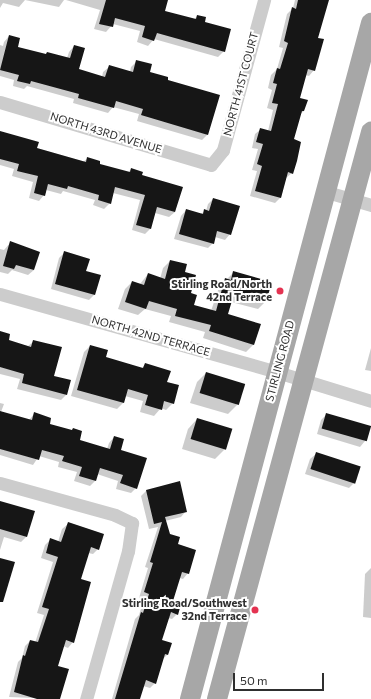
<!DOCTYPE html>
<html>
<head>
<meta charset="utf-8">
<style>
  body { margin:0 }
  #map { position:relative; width:371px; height:699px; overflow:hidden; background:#fff; font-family:Commissioner,sans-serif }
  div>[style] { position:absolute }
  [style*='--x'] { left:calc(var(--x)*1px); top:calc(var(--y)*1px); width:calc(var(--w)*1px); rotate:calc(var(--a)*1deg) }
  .shadow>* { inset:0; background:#0003 }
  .building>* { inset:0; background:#161616; transform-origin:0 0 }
  .street>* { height:13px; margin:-6.5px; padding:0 6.5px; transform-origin:6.5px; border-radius:6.5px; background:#ccc }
  .primary>* { height:20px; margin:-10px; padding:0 10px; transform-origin:10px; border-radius:10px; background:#a7a7a7 }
  .dots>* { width:11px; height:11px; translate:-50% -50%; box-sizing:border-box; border:2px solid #fff; border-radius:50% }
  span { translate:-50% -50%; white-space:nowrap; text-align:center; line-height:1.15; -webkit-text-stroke:4px #fff; paint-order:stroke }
  .street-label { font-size:11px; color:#2f2f2f }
  .poi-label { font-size:11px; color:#2f2f2f; font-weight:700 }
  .right { translate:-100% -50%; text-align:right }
  .scale { position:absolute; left:233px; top:673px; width:91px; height:18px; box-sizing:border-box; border:2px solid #2f2f2f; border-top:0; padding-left:5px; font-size:12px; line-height:14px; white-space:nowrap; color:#2f2f2f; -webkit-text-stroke:3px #fff; paint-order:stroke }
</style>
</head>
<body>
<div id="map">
  <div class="shadow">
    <div style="clip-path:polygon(0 0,25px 0,19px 7px,3px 3px,0 8px)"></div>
    <div style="clip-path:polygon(25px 0,64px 0,59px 7px)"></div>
    <div style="clip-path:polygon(66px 0,167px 0,164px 11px,194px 20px,197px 16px,224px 51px,218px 57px,154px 39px,148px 46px,137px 42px,140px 31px,113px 24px,106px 32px,94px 29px,100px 10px)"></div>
    <div style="clip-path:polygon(295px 0,328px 0,317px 39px,314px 70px,309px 76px,305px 75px,299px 99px,304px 111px,299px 115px,292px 140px,292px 173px,286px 178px,281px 197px,275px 203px,250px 196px,257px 171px,252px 170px,258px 149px,252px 148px,255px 134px,261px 129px,268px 131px,273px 110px,267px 108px,272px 90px,268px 88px,271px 75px,277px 69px,283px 48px,279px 47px,287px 14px,293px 8px)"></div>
    <div style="clip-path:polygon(9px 36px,16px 47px,45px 55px,47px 53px,67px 58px,69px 52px,74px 46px,78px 70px,102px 77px,103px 72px,109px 67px,130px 72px,131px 67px,137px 61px,149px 73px,166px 81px,207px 135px,202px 140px,137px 121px,139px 114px,113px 107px,108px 113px,73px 103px,74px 99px,27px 86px,24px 89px,13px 86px,14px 80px,0 76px,0 45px,3px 46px,4px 42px)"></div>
    <div style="clip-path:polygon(0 132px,36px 149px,83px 162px,88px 158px,98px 164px,128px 173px,131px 169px,141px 176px,181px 187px,175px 212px,169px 217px,155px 213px,150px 229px,145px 234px,132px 230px,140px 200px,113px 193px,110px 203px,104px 209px,93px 205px,95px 200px,63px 191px,61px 194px,46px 190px,44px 195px,39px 201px,29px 198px,33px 182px,12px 176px,14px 169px,0 165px)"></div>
    <div style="clip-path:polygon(213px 199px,230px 234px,225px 240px,215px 237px,213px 243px,208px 248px,174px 239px,181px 216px,186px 210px,200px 214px,206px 211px,208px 204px)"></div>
    <div style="clip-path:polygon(10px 243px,34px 270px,28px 275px,12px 270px,8px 274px,0 272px,0 249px,4px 250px)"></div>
    <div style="clip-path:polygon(65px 252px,85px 271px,94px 295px,89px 300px,51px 289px,59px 258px)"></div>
    <div style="clip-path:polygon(170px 261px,183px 272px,193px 305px,211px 311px,219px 287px,234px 272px,270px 282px,265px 302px,258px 309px,231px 302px,227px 315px,259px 325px,253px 345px,246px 352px,203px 338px,205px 332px,169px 322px,171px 316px,145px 309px,138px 315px,118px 309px,125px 289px,132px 282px,140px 284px,148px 274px,160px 279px,163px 268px)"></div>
    <div style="clip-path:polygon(0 332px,7px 341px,28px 346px,34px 341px,53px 377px,66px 395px,61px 400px,17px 389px,20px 379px,0 374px)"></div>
    <div style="clip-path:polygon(90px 346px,105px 358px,141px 369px,145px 365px,166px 383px,173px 403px,166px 410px,161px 408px,154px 416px,140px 412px,143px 401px,125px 396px,123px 403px,117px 409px,71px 396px,84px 352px)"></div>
    <div style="clip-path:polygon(371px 348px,371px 371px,365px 370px)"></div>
    <div style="clip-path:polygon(206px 373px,237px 405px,228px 414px,190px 403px,197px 382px)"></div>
    <div style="clip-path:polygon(0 403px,4px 404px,1px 412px,29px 420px,34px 414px,48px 424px,71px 431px,73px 429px,78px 440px,107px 449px,109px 443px,114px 437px,136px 488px,131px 493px,116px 489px,118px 481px,97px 474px,95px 481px,90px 486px,74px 481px,77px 472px,58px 467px,59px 462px,39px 456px,33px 465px,0 455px)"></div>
    <div style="clip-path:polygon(327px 414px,365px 441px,360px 447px,317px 434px,321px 420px)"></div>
    <div style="clip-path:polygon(197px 419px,225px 449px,215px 459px,182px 449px,188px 429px)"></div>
    <div style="clip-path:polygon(316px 454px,354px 483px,349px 488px,305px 474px,310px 459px)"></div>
    <div style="clip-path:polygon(179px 483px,186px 511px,181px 517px,165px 521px,169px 534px,177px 545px,188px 573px,183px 579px,179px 578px,171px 602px,177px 614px,172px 619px,168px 618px,161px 640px,167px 655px,163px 659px,155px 683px,150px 688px,143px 686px,139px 699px,112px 699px,135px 619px,139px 615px,144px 599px,139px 598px,148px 568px,145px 567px,158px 527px,149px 529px,141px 496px,146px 491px)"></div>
    <div style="clip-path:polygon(0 502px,26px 537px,21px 542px,4px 537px,0 550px)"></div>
    <div style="clip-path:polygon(68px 524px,98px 549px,93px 554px,88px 553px,79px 580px,73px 642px,68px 648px,63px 646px,57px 666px,59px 699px,9px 697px,18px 662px,22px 658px,25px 646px,30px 641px,35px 643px,44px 615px,37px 613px,53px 562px,41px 558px,45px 545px,50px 540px,58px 542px,62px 529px)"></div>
    <div style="clip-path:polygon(371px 568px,371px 618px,363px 617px,365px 574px)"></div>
  </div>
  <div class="building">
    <div style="clip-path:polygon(106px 0,168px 0,165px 11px,196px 19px,197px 15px,206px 17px,205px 22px,231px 29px,225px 52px,157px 33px,154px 41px,142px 37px,145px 26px,115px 18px,113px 27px,99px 24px)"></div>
    <div style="clip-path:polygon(298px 0,329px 0,318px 38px,324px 39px,315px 71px,308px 69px,300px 98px,308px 100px,304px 111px,302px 111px,294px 139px,301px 142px,297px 161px,293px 174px,288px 172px,281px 198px,255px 191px,262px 166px,257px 164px,263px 144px,256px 142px,260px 128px,271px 131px,278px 104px,272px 103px,277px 84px,273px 83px,277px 68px,280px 69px,288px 43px,284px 41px,292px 7px,296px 9px)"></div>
    <div style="clip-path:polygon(9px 35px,20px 38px,18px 47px,46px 54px,47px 52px,70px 58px,74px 45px,85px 48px,79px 69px,105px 77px,109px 65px,133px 72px,136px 60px,152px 64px,150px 72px,168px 77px,168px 80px,220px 95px,208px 135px,141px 115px,143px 109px,116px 101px,114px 108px,78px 98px,79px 94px,31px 81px,30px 84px,17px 81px,19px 75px,0 70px)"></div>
    <div style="clip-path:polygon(0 131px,39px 142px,37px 148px,86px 162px,87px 157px,100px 161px,100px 164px,130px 172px,131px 168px,143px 172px,142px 175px,183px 187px,175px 212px,157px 207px,151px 229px,136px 225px,145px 195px,115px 187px,111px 204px,98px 200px,99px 195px,68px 186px,67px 189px,48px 184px,45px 196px,34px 193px,38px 176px,17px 171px,19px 164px,0 159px)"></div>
    <div style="clip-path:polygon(213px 198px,240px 206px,231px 235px,217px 231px,214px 244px,179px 234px,186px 209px,203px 214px,204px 209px,209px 211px)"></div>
    <div style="clip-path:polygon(10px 241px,40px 252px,34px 270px,16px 265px,14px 269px,3px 266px)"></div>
    <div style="clip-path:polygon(64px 251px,90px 259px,86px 271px,101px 275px,95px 295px,55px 284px)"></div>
    <div style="clip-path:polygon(170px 260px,187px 264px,185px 272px,196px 275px,191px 293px,197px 295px,194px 305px,216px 311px,225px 278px,231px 280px,233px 271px,272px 282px,266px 302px,234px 294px,228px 314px,261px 324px,254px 345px,209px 331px,211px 325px,175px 316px,177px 309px,149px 301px,146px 309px,125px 302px,132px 281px,144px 285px,148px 273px,165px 279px)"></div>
    <div style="clip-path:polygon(0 331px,10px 334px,9px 340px,31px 347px,33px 340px,62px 347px,54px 376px,71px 380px,67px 395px,22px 383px,24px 374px,0 367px)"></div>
    <div style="clip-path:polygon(90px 345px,108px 350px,106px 357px,143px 368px,145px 363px,171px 371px,167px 382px,179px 385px,174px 404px,164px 401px,162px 410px,145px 405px,148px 395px,128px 389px,124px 403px,77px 390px)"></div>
    <div style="left:206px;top:372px;width:41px;height:22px;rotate:17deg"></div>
    <div style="clip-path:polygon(0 411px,32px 420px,34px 412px,51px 418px,50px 424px,72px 430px,73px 428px,82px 431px,80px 440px,110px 449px,114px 436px,124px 439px,121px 450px,147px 458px,137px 489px,120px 483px,123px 475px,100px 468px,96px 481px,79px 476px,82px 467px,62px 461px,64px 456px,42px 450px,39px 460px,0 449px)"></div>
    <div style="left:326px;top:413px;width:47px;height:16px;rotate:16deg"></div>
    <div style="left:197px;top:418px;width:37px;height:22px;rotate:17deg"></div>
    <div style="left:316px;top:452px;width:47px;height:18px;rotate:18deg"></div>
    <div style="clip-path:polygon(180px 481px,187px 512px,165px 517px,170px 534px,180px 537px,178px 544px,196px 550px,189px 574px,182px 572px,173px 601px,181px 604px,178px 615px,171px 612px,162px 640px,172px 643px,168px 655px,165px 654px,156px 684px,146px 680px,140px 699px,115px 699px,141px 612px,143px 613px,149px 594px,144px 592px,153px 563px,150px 562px,162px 522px,154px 524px,146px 490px)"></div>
    <div style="clip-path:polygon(0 501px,35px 511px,27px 537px,0 529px)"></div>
    <div style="clip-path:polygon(68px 522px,104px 534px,99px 550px,91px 547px,81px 579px,91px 582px,74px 643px,66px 640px,58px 666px,69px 669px,60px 699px,37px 699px,14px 692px,23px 655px,25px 656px,30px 640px,38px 642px,49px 609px,42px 607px,58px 557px,46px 553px,50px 538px,61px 542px)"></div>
    <div style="clip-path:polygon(0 558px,15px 562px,3px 602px,0 602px)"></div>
  </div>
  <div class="street">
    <div style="--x:0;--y:102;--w:220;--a:16.6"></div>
    <div style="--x:211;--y:165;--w:19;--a:-51"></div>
    <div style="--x:223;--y:150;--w:156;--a:-74.7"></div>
    <div style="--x:327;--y:192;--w:46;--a:16.5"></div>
    <div style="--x:0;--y:294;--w:288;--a:15.7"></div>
    <div style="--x:277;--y:372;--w:98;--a:17.1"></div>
    <div style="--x:0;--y:483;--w:119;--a:15.5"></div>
    <div style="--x:115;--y:515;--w:19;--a:25"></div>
    <div style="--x:132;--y:523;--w:28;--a:98"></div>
    <div style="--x:128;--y:551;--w:154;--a:105.8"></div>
  </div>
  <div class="primary">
    <div style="--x:190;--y:699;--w:700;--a:-75.01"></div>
    <div style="--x:217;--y:699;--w:588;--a:-74.8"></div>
  </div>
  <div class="dots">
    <div style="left:280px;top:291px;background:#e43351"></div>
    <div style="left:255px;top:610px;background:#e43351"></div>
  </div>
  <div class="street-label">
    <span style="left:241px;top:84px;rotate:-75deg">NORTH 41ST COURT</span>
    <span style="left:106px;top:133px;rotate:17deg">NORTH 43RD AVENUE</span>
    <span style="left:151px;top:336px;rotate:16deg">NORTH 42ND TERRACE</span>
    <span style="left:280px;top:361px;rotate:-75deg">STIRLING ROAD</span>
  </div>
  <div class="poi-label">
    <span class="right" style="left:272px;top:291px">Stirling Road/North<br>42nd Terrace</span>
    <span class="right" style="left:247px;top:610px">Stirling Road/Southwest<br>32nd Terrace</span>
  </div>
  <div class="scale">50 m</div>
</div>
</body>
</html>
